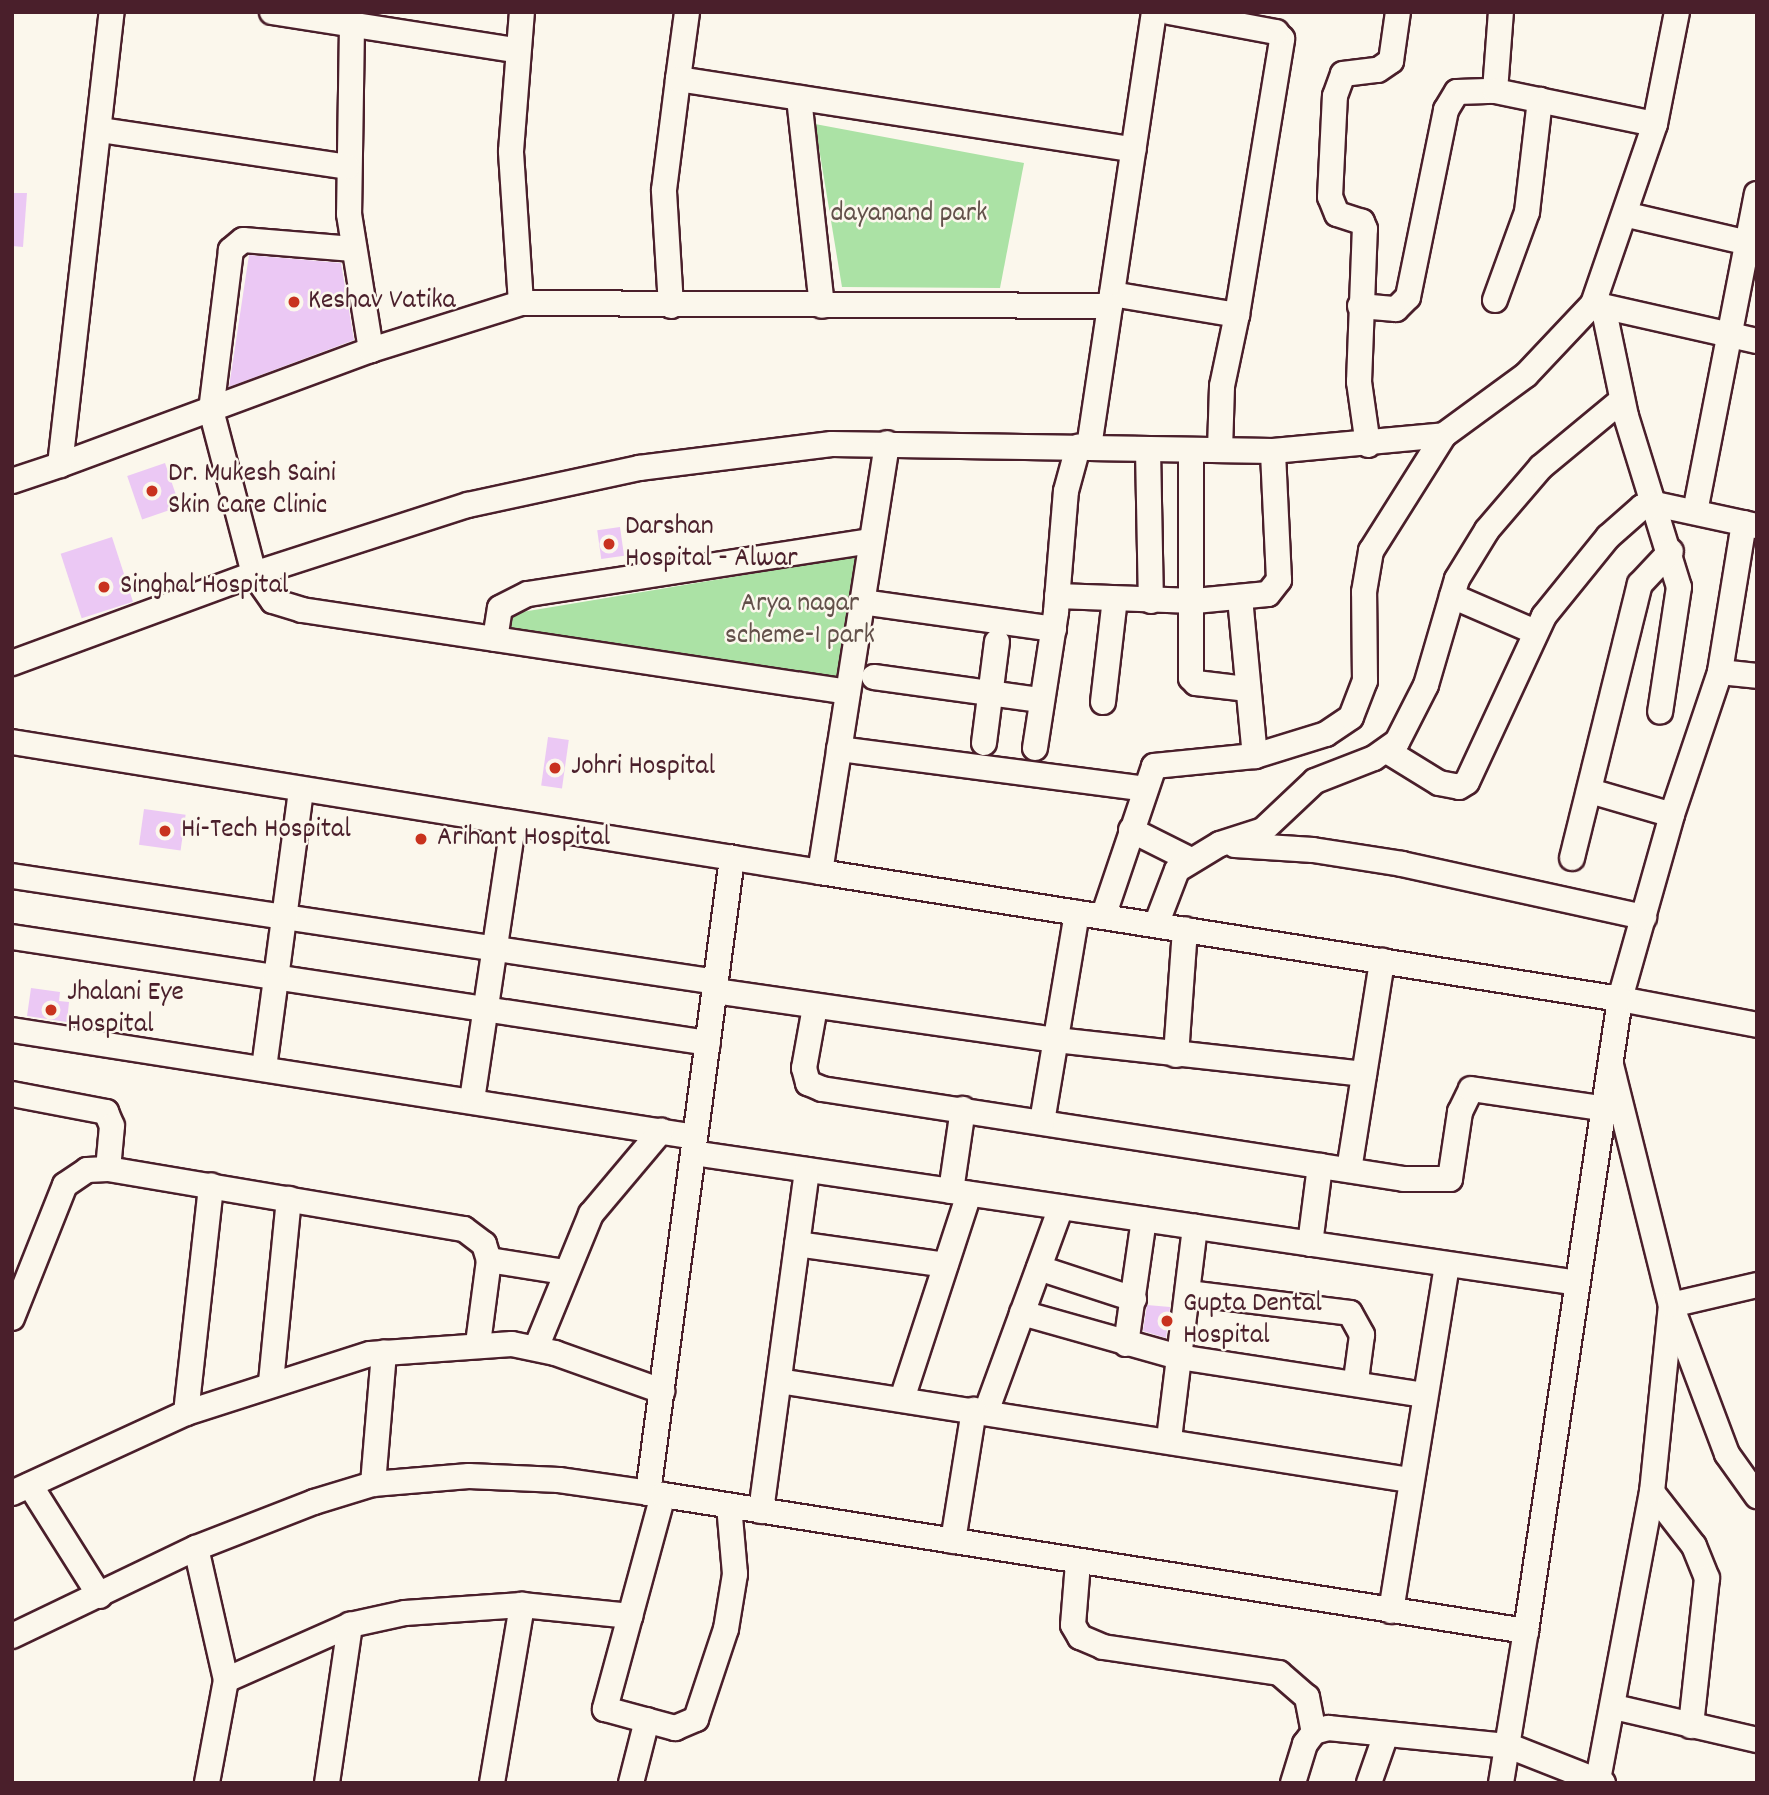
<!DOCTYPE html>
<html>
<head>
<meta charset="utf-8">
<style>
  body { margin:0 }
  #map { position:relative; width:1769px; height:1795px; overflow:hidden; background:#fbf7ec; font-family:Dekko,sans-serif }
  div>[style] { position:absolute }
  [style*='--x'] { left:calc(var(--x)*1px); top:calc(var(--y)*1px); width:calc(var(--w)*1px); rotate:calc(var(--a)*1deg) }
  .green>* { inset:0; background:#abe2a5 }
  .building>* { inset:0; background:#ebc8f4; transform-origin:0 0 }
  .roads { filter:drop-shadow(2px 0 #4a1f2b) drop-shadow(-2px 0 #4a1f2b) drop-shadow(0 2px #4a1f2b) drop-shadow(0 -2px #4a1f2b) }
  .minor>* { height:24px; margin:-12px; padding:0 12px; transform-origin:12px; border-radius:12px; background:#fbf7ec }
  .dots>* { width:19px; height:19px; translate:-50% -50%; box-sizing:border-box; border:4px solid #fbf7ec; border-radius:50% }
  span { translate:-50% -50%; white-space:nowrap; text-align:center; line-height:1.15; -webkit-text-stroke:5px #fbf7ec; paint-order:stroke }
  .park-label { font-size:28px; color:#62504a }
  .poi-label { font-size:28px; color:#4a1f2b }
  .left { translate:0 -50%; text-align:left }
  .frame { position:absolute; inset:0; border:14px solid #4a1f2b; pointer-events:none }
</style>
</head>
<body>
<div id="map">
  <div class="green">
    <div style="clip-path:polygon(815px 124px,1024px 163px,1000px 288px,842px 287px)"></div>
    <div style="clip-path:polygon(864px 555px,838px 682px,509px 633px,510px 614px)"></div>
  </div>
  <div class="building">
    <div style="clip-path:polygon(12px 193px,27px 193px,23px 247px,12px 246px)"></div>
    <div style="clip-path:polygon(249px 255px,341px 263px,354px 340px,229px 387px)"></div>
    <div style="left:165px;top:463px;width:46px;height:40px;rotate:71deg"></div>
    <div style="left:620px;top:527px;width:29px;height:23px;rotate:82deg"></div>
    <div style="left:112px;top:537px;width:68px;height:54px;rotate:72deg"></div>
    <div style="left:548px;top:737px;width:21px;height:49px;rotate:8deg"></div>
    <div style="left:144px;top:809px;width:42px;height:36px;rotate:8deg"></div>
    <div style="clip-path:polygon(31px 988px,60px 992px,59px 1001px,69px 1002px,67px 1022px,27px 1016px)"></div>
    <div style="clip-path:polygon(1147px 1305px,1170px 1307px,1166px 1338px,1143px 1331px)"></div>
  </div>
  <div class="roads">
    <div class="minor">
      <div style="--x:272;--y:12;--w:247;--a:8.9"></div>
      <div style="--x:352;--y:26;--w:188;--a:90.9"></div>
      <div style="--x:349;--y:214;--w:138;--a:80.8"></div>
      <div style="--x:678;--y:79;--w:68;--a:-82.3"></div>
      <div style="--x:1495;--y:91;--w:79;--a:-85.7"></div>
      <div style="--x:799;--y:98;--w:209;--a:83.7"></div>
      <div style="--x:100;--y:130;--w:250;--a:8.5"></div>
      <div style="--x:1628;--y:215;--w:132;--a:13.1"></div>
      <div style="--x:353;--y:249;--w:110;--a:-175.3"></div>
      <div style="--x:243;--y:240;--w:16;--a:140"></div>
      <div style="--x:231;--y:250;--w:161;--a:97.1"></div>
      <div style="--x:211;--y:410;--w:170;--a:75.3"></div>
      <div style="--x:254;--y:574;--w:33;--a:55"></div>
      <div style="--x:273;--y:601;--w:30;--a:17"></div>
      <div style="--x:302;--y:610;--w:552;--a:8.54"></div>
      <div style="--x:1112;--y:294;--w:127;--a:9.5"></div>
      <div style="--x:1237;--y:315;--w:280;--a:-80.7"></div>
      <div style="--x:1282;--y:39;--w:9;--a:-131"></div>
      <div style="--x:1276;--y:32;--w:109;--a:-169.4"></div>
      <div style="--x:1495;--y:300;--w:94;--a:-70"></div>
      <div style="--x:1527;--y:212;--w:113;--a:-83.4"></div>
      <div style="--x:521;--y:303;--w:152;--a:-93.8"></div>
      <div style="--x:511;--y:151;--w:139;--a:-85.5"></div>
      <div style="--x:1593;--y:304;--w:168;--a:12.7"></div>
      <div style="--x:671;--y:306;--w:116;--a:-93.5"></div>
      <div style="--x:664;--y:190;--w:112;--a:-82.8"></div>
      <div style="--x:678;--y:79;--w:461;--a:8.8"></div>
      <div style="--x:1360;--y:306;--w:36;--a:5"></div>
      <div style="--x:1396;--y:309;--w:17;--a:-45"></div>
      <div style="--x:1408;--y:297;--w:191;--a:-78.5"></div>
      <div style="--x:1446;--y:110;--w:21;--a:-59"></div>
      <div style="--x:1457;--y:92;--w:38;--a:-2"></div>
      <div style="--x:1495;--y:91;--w:163;--a:11.7"></div>
      <div style="--x:1603;--y:306;--w:112;--a:78.2"></div>
      <div style="--x:1626;--y:416;--w:179;--a:72.8"></div>
      <div style="--x:1679;--y:587;--w:126;--a:98.6"></div>
      <div style="--x:1368;--y:445;--w:64;--a:-98.1"></div>
      <div style="--x:1359;--y:382;--w:153;--a:-87.8"></div>
      <div style="--x:1365;--y:229;--w:8;--a:-113"></div>
      <div style="--x:1362;--y:222;--w:26;--a:-162"></div>
      <div style="--x:1337;--y:214;--w:18;--a:-112"></div>
      <div style="--x:1330;--y:197;--w:101;--a:-87.2"></div>
      <div style="--x:1335;--y:96;--w:23;--a:-70"></div>
      <div style="--x:1343;--y:74;--w:35;--a:-7"></div>
      <div style="--x:1378;--y:70;--w:16;--a:-35"></div>
      <div style="--x:1391;--y:61;--w:49;--a:-81.9"></div>
      <div style="--x:1089;--y:447;--w:440;--a:-81.5"></div>
      <div style="--x:1148;--y:449;--w:152;--a:88.9"></div>
      <div style="--x:1191;--y:450;--w:228;--a:90"></div>
      <div style="--x:1191;--y:678;--w:7;--a:45"></div>
      <div style="--x:1196;--y:683;--w:50;--a:6.8"></div>
      <div style="--x:1220;--y:450;--w:64;--a:-88.2"></div>
      <div style="--x:1222;--y:386;--w:73;--a:-78.1"></div>
      <div style="--x:60;--y:465;--w:332;--a:-20.3"></div>
      <div style="--x:371;--y:350;--w:157;--a:-17.4"></div>
      <div style="--x:521;--y:303;--w:589;--a:0.29"></div>
      <div style="--x:12;--y:481;--w:51;--a:-18.4"></div>
      <div style="--x:60;--y:465;--w:456;--a:-83.5"></div>
      <div style="--x:1695;--y:512;--w:324;--a:-79"></div>
      <div style="--x:1744;--y:523;--w:151;--a:99.2"></div>
      <div style="--x:1720;--y:672;--w:151;--a:108.6"></div>
      <div style="--x:1672;--y:815;--w:191;--a:105.8"></div>
      <div style="--x:1620;--y:999;--w:139;--a:10.7"></div>
      <div style="--x:1057;--y:596;--w:138;--a:2.1"></div>
      <div style="--x:1195;--y:601;--w:73;--a:-5.5"></div>
      <div style="--x:1268;--y:594;--w:18;--a:-52"></div>
      <div style="--x:1279;--y:580;--w:129;--a:-92.7"></div>
      <div style="--x:1452;--y:596;--w:90;--a:23.4"></div>
      <div style="--x:1240;--y:598;--w:159;--a:84.6"></div>
      <div style="--x:862;--y:602;--w:194;--a:8"></div>
      <div style="--x:495;--y:639;--w:31;--a:-81"></div>
      <div style="--x:500;--y:608;--w:31;--a:-27"></div>
      <div style="--x:528;--y:594;--w:347;--a:-8.8"></div>
      <div style="--x:12;--y:663;--w:258;--a:-20.2"></div>
      <div style="--x:254;--y:574;--w:225;--a:-17.9"></div>
      <div style="--x:468;--y:505;--w:175;--a:-12.2"></div>
      <div style="--x:639;--y:468;--w:194;--a:-7.1"></div>
      <div style="--x:832;--y:444;--w:441;--a:0.9"></div>
      <div style="--x:1273;--y:451;--w:172;--a:-5.3"></div>
      <div style="--x:1444;--y:435;--w:102;--a:-36.2"></div>
      <div style="--x:1526;--y:375;--w:98;--a:-46.7"></div>
      <div style="--x:1593;--y:304;--w:190;--a:-71"></div>
      <div style="--x:1655;--y:124;--w:114;--a:-78.9"></div>
      <div style="--x:1720;--y:672;--w:37;--a:6"></div>
      <div style="--x:874;--y:677;--w:168;--a:7.9"></div>
      <div style="--x:1103;--y:702;--w:104;--a:-83.4"></div>
      <div style="--x:12;--y:742;--w:818;--a:9.14"></div>
      <div style="--x:820;--y:872;--w:434;--a:-81.1"></div>
      <div style="--x:984;--y:743;--w:102;--a:-82.7"></div>
      <div style="--x:1035;--y:748;--w:138;--a:-81.2"></div>
      <div style="--x:1056;--y:612;--w:121;--a:-85.3"></div>
      <div style="--x:1066;--y:491;--w:46;--a:-74.7"></div>
      <div style="--x:839;--y:749;--w:309;--a:7.4"></div>
      <div style="--x:1387;--y:751;--w:61;--a:31.6"></div>
      <div style="--x:1439;--y:783;--w:20;--a:11"></div>
      <div style="--x:1459;--y:787;--w:9;--a:-32"></div>
      <div style="--x:1467;--y:782;--w:183;--a:-65.1"></div>
      <div style="--x:1544;--y:616;--w:102;--a:-51"></div>
      <div style="--x:1608;--y:537;--w:45;--a:-41.4"></div>
      <div style="--x:1642;--y:507;--w:13;--a:-13"></div>
      <div style="--x:1655;--y:504;--w:104;--a:12.2"></div>
      <div style="--x:1590;--y:791;--w:85;--a:16.3"></div>
      <div style="--x:1131;--y:830;--w:67;--a:26.6"></div>
      <div style="--x:1235;--y:845;--w:78;--a:3.7"></div>
      <div style="--x:1313;--y:850;--w:90;--a:8.9"></div>
      <div style="--x:1402;--y:864;--w:248;--a:12.4"></div>
      <div style="--x:1572;--y:858;--w:282;--a:-76.1"></div>
      <div style="--x:1640;--y:584;--w:45;--a:-46.8"></div>
      <div style="--x:12;--y:876;--w:712;--a:8.56"></div>
      <div style="--x:1103;--y:917;--w:159;--a:-71.3"></div>
      <div style="--x:1154;--y:766;--w:101;--a:-5.7"></div>
      <div style="--x:1255;--y:756;--w:74;--a:-17.2"></div>
      <div style="--x:1326;--y:734;--w:30;--a:-34"></div>
      <div style="--x:1351;--y:717;--w:39;--a:-69"></div>
      <div style="--x:1365;--y:681;--w:89;--a:-90.6"></div>
      <div style="--x:1364;--y:592;--w:42;--a:-80.3"></div>
      <div style="--x:1371;--y:551;--w:137;--a:-57.8"></div>
      <div style="--x:1156;--y:925;--w:59;--a:-69.1"></div>
      <div style="--x:1177;--y:870;--w:50;--a:-31.2"></div>
      <div style="--x:1220;--y:844;--w:45;--a:-18"></div>
      <div style="--x:1263;--y:830;--w:71;--a:-43.3"></div>
      <div style="--x:1315;--y:781;--w:63;--a:-21.3"></div>
      <div style="--x:1374;--y:758;--w:28;--a:-35"></div>
      <div style="--x:1397;--y:742;--w:64;--a:-63"></div>
      <div style="--x:1426;--y:685;--w:110;--a:-73.7"></div>
      <div style="--x:1457;--y:579;--w:57;--a:-58.5"></div>
      <div style="--x:1487;--y:530;--w:83;--a:-49.4"></div>
      <div style="--x:1541;--y:467;--w:105;--a:-39.6"></div>
      <div style="--x:12;--y:937;--w:704;--a:8.66"></div>
      <div style="--x:715;--y:991;--w:345;--a:8.2"></div>
      <div style="--x:1056;--y:1040;--w:310;--a:6.3"></div>
      <div style="--x:815;--y:1007;--w:62;--a:100.2"></div>
      <div style="--x:804;--y:1068;--w:16;--a:75"></div>
      <div style="--x:808;--y:1083;--w:15;--a:23"></div>
      <div style="--x:822;--y:1089;--w:589;--a:8.79"></div>
      <div style="--x:1404;--y:1179;--w:46;--a:0"></div>
      <div style="--x:1450;--y:1179;--w:68;--a:-81.5"></div>
      <div style="--x:1460;--y:1112;--w:25;--a:-64"></div>
      <div style="--x:1471;--y:1089;--w:130;--a:8.4"></div>
      <div style="--x:12;--y:1030;--w:691;--a:8.9"></div>
      <div style="--x:1176;--y:1055;--w:126;--a:-85.9"></div>
      <div style="--x:1611;--y:1065;--w:247;--a:76"></div>
      <div style="--x:1671;--y:1305;--w:159;--a:69.4"></div>
      <div style="--x:1727;--y:1454;--w:52;--a:54.5"></div>
      <div style="--x:264;--y:1068;--w:278;--a:-82.4"></div>
      <div style="--x:12;--y:1094;--w:96;--a:10.8"></div>
      <div style="--x:106;--y:1112;--w:15;--a:67"></div>
      <div style="--x:112;--y:1126;--w:43;--a:95.3"></div>
      <div style="--x:472;--y:1100;--w:278;--a:-81.5"></div>
      <div style="--x:1042;--y:1122;--w:212;--a:-80.5"></div>
      <div style="--x:693;--y:1153;--w:894;--a:8.36"></div>
      <div style="--x:1349;--y:1170;--w:212;--a:-81"></div>
      <div style="--x:951;--y:1191;--w:83;--a:-81.7"></div>
      <div style="--x:797;--y:1244;--w:150;--a:8"></div>
      <div style="--x:1310;--y:1244;--w:79;--a:-82.7"></div>
      <div style="--x:489;--y:1260;--w:76;--a:9.1"></div>
      <div style="--x:1039;--y:1268;--w:100;--a:18.1"></div>
      <div style="--x:1188;--y:1293;--w:163;--a:7"></div>
      <div style="--x:1350;--y:1313;--w:25;--a:61"></div>
      <div style="--x:1362;--y:1335;--w:45;--a:97.6"></div>
      <div style="--x:1022;--y:1313;--w:163;--a:15.7"></div>
      <div style="--x:1179;--y:1357;--w:249;--a:8.8"></div>
      <div style="--x:12;--y:1318;--w:143;--a:-68.3"></div>
      <div style="--x:65;--y:1185;--w:27;--a:-34"></div>
      <div style="--x:87;--y:1170;--w:21;--a:-3"></div>
      <div style="--x:108;--y:1169;--w:361;--a:9.6"></div>
      <div style="--x:464;--y:1229;--w:25;--a:37"></div>
      <div style="--x:484;--y:1244;--w:17;--a:73"></div>
      <div style="--x:489;--y:1260;--w:85;--a:97.5"></div>
      <div style="--x:1126;--y:1344;--w:126;--a:-81.8"></div>
      <div style="--x:536;--y:1348;--w:145;--a:-67.7"></div>
      <div style="--x:591;--y:1214;--w:109;--a:-49.9"></div>
      <div style="--x:779;--y:1381;--w:639;--a:8.92"></div>
      <div style="--x:271;--y:1382;--w:184;--a:-84.4"></div>
      <div style="--x:902;--y:1399;--w:216;--a:-71.9"></div>
      <div style="--x:986;--y:1412;--w:218;--a:-69.9"></div>
      <div style="--x:186;--y:1413;--w:229;--a:-83.7"></div>
      <div style="--x:1169;--y:1439;--w:214;--a:-83"></div>
      <div style="--x:373;--y:1484;--w:132;--a:-85.2"></div>
      <div style="--x:30;--y:1485;--w:131;--a:57.8"></div>
      <div style="--x:1652;--y:1492;--w:68;--a:52.1"></div>
      <div style="--x:1694;--y:1546;--w:35;--a:68"></div>
      <div style="--x:1707;--y:1578;--w:149;--a:96.2"></div>
      <div style="--x:12;--y:1493;--w:192;--a:-24.7"></div>
      <div style="--x:186;--y:1413;--w:193;--a:-17.8"></div>
      <div style="--x:370;--y:1354;--w:142;--a:-4"></div>
      <div style="--x:512;--y:1344;--w:44;--a:11.8"></div>
      <div style="--x:555;--y:1353;--w:114;--a:19.6"></div>
      <div style="--x:648;--y:1493;--w:641;--a:-82.46"></div>
      <div style="--x:663;--y:1495;--w:222;--a:105.2"></div>
      <div style="--x:605;--y:1709;--w:73;--a:15.2"></div>
      <div style="--x:675;--y:1728;--w:23;--a:-23"></div>
      <div style="--x:696;--y:1719;--w:95;--a:-71.6"></div>
      <div style="--x:726;--y:1629;--w:56;--a:-80.7"></div>
      <div style="--x:735;--y:1574;--w:68;--a:-95"></div>
      <div style="--x:761;--y:1511;--w:344;--a:-82.3"></div>
      <div style="--x:953;--y:1541;--w:133;--a:-80.9"></div>
      <div style="--x:196;--y:1548;--w:135;--a:77.2"></div>
      <div style="--x:226;--y:1680;--w:105;--a:100.5"></div>
      <div style="--x:1078;--y:1563;--w:62;--a:94.6"></div>
      <div style="--x:1073;--y:1625;--w:14;--a:60"></div>
      <div style="--x:1080;--y:1637;--w:25;--a:23"></div>
      <div style="--x:1103;--y:1647;--w:178;--a:8.4"></div>
      <div style="--x:1279;--y:1673;--w:37;--a:41"></div>
      <div style="--x:1307;--y:1697;--w:36;--a:79"></div>
      <div style="--x:1391;--y:1611;--w:351;--a:-80.8"></div>
      <div style="--x:12;--y:1636;--w:204;--a:-25.6"></div>
      <div style="--x:196;--y:1548;--w:127;--a:-21.3"></div>
      <div style="--x:314;--y:1502;--w:62;--a:-17"></div>
      <div style="--x:373;--y:1484;--w:96;--a:-4.8"></div>
      <div style="--x:469;--y:1476;--w:90;--a:2.5"></div>
      <div style="--x:559;--y:1480;--w:105;--a:8.2"></div>
      <div style="--x:663;--y:1495;--w:874;--a:8.96"></div>
      <div style="--x:1526;--y:1631;--w:639;--a:-81.54"></div>
      <div style="--x:1620;--y:999;--w:810;--a:-170.98"></div>
      <div style="--x:226;--y:1680;--w:136;--a:-23.9"></div>
      <div style="--x:350;--y:1625;--w:56;--a:-12.3"></div>
      <div style="--x:405;--y:1613;--w:117;--a:-3.9"></div>
      <div style="--x:522;--y:1605;--w:109;--a:5.8"></div>
      <div style="--x:1614;--y:1707;--w:147;--a:13"></div>
      <div style="--x:1598;--y:1780;--w:293;--a:-79.4"></div>
      <div style="--x:1652;--y:1492;--w:188;--a:-84.2"></div>
      <div style="--x:1671;--y:1305;--w:88;--a:-13.1"></div>
      <div style="--x:327;--y:1783;--w:160;--a:-81.7"></div>
      <div style="--x:492;--y:1783;--w:181;--a:-80.4"></div>
      <div style="--x:631;--y:1783;--w:65;--a:-75.7"></div>
      <div style="--x:1293;--y:1783;--w:41;--a:-72.9"></div>
      <div style="--x:1305;--y:1744;--w:15;--a:-53"></div>
      <div style="--x:1314;--y:1732;--w:15;--a:-16"></div>
      <div style="--x:1328;--y:1728;--w:182;--a:5.7"></div>
      <div style="--x:1509;--y:1746;--w:101;--a:21.5"></div>
      <div style="--x:1369;--y:1783;--w:49;--a:-70.8"></div>
      <div style="--x:1501;--y:1783;--w:154;--a:-80.7"></div>
    </div>
  </div>
  <div class="dots">
    <div style="left:294px;top:302px;background:#c8321e"></div>
    <div style="left:152px;top:491px;background:#c8321e"></div>
    <div style="left:609px;top:544px;background:#c8321e"></div>
    <div style="left:104px;top:587px;background:#c8321e"></div>
    <div style="left:555px;top:768px;background:#c8321e"></div>
    <div style="left:165px;top:831px;background:#c8321e"></div>
    <div style="left:421px;top:839px;background:#c8321e"></div>
    <div style="left:51px;top:1010px;background:#c8321e"></div>
    <div style="left:1167px;top:1321px;background:#c8321e"></div>
  </div>
  <div class="park-label">
    <span style="left:909px;top:215px">dayanand park</span>
    <span style="left:800px;top:621px">Arya nagar<br>scheme-1 park</span>
  </div>
  <div class="poi-label">
    <span class="left" style="left:308px;top:302px">Keshav Vatika</span>
    <span class="left" style="left:168px;top:491px">Dr. Mukesh Saini<br>Skin Care Clinic</span>
    <span class="left" style="left:625px;top:544px">Darshan<br>Hospital - Alwar</span>
    <span class="left" style="left:120px;top:587px">Singhal Hospital</span>
    <span class="left" style="left:571px;top:768px">Johri Hospital</span>
    <span class="left" style="left:181px;top:831px">Hi-Tech Hospital</span>
    <span class="left" style="left:437px;top:839px">Arihant Hospital</span>
    <span class="left" style="left:67px;top:1010px">Jhalani Eye<br>Hospital</span>
    <span class="left" style="left:1183px;top:1321px">Gupta Dental<br>Hospital</span>
  </div>
  <div class="frame"></div>
</div>
</body>
</html>
